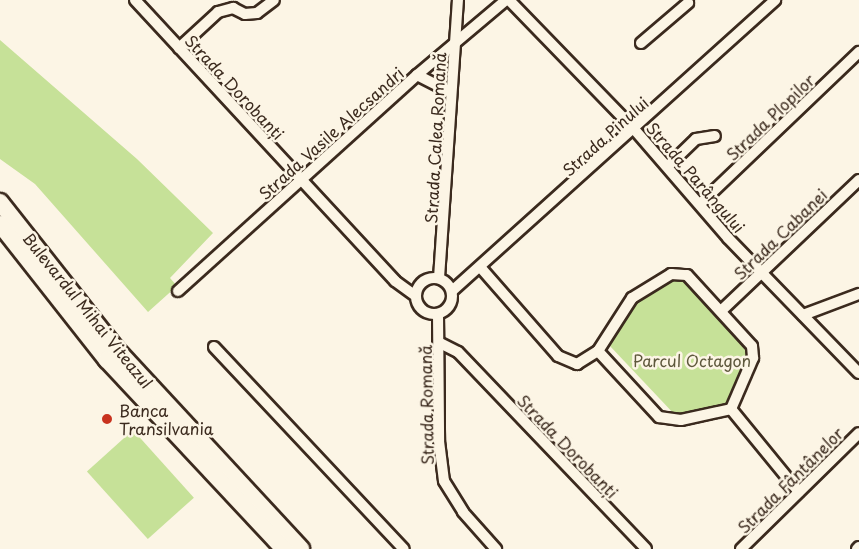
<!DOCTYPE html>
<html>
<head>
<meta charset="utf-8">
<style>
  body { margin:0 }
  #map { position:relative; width:859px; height:549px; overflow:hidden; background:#fcf5e5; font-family:"Playpen Sans",sans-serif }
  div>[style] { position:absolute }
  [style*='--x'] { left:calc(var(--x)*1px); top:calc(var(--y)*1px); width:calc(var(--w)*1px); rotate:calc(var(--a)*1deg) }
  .green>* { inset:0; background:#c6e198; transform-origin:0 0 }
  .roads { filter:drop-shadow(2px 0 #3b2a1e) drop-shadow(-2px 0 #3b2a1e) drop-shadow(0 2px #3b2a1e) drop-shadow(0 -2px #3b2a1e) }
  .street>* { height:10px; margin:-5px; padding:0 5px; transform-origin:5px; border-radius:5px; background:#fcf5e5 }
  .street>.ring { margin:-5px; padding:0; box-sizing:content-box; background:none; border:10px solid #fcf5e5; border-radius:50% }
  .primary>* { height:16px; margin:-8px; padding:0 8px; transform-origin:8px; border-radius:8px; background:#fcf5e5 }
  .dots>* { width:16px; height:16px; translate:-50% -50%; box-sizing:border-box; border:3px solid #fcf5e5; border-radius:50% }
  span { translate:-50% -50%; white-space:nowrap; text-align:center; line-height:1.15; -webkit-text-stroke:5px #fcf5e5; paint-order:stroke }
  .street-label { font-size:16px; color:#3b2a1e }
  .park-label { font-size:16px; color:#5e583c }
  .poi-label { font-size:16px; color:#3b2a1e }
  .left { translate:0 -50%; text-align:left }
</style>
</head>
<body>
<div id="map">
  <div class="green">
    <div style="clip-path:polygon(0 40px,137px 159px,213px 233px,170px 278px,177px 286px,148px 312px,35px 184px,0 159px)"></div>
    <div style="clip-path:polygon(674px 278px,684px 278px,748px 347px,749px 355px,730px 402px,676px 416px,609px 345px,635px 302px)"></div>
    <div style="left:133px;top:430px;width:91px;height:62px;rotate:48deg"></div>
  </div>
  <div class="roads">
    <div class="street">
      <div style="--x:135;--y:0;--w:383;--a:47.2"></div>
      <div style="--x:395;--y:281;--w:26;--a:36"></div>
      <div style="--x:509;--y:0;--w:180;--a:45.9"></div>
      <div style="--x:634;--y:129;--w:144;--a:49.2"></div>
      <div style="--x:728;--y:238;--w:188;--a:45.9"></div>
      <div style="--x:641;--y:43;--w:62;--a:-40.4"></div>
      <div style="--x:179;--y:48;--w:53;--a:-42.7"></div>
      <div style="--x:218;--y:12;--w:16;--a:-15"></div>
      <div style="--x:233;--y:8;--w:13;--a:27"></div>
      <div style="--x:245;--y:14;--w:12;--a:-5"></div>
      <div style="--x:257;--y:13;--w:21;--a:-37"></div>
      <div style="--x:417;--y:75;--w:38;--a:27"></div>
      <div style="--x:668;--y:166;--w:39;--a:-44"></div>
      <div style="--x:696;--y:139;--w:19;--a:-9"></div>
      <div style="--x:701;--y:203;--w:219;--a:-43.7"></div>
      <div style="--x:481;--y:268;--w:117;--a:48.8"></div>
      <div style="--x:558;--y:356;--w:21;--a:23"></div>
      <div style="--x:577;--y:364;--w:25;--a:-32"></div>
      <div style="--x:598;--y:351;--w:63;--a:-57.3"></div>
      <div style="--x:632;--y:298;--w:46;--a:-31.6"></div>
      <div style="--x:671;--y:274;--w:16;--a:4"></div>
      <div style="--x:687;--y:275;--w:96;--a:47.5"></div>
      <div style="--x:752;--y:346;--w:12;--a:85"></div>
      <div style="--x:753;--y:358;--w:56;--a:113.3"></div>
      <div class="ring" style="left:416px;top:278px;width:26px;height:26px"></div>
      <div style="--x:439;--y:278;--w:279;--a:-86.1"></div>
      <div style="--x:178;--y:291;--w:322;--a:-42.1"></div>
      <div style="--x:417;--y:75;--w:116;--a:-40.1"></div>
      <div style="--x:452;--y:291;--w:435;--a:-42"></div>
      <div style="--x:722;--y:310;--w:189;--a:-43.5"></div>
      <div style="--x:438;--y:314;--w:127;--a:89.5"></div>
      <div style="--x:439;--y:441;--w:40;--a:82.9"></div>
      <div style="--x:444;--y:481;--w:36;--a:58"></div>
      <div style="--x:463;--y:512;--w:50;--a:48.3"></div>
      <div style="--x:803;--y:315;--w:60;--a:-20.6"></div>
      <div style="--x:440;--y:343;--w:20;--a:27"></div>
      <div style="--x:458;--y:352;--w:272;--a:46.3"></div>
      <div style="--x:214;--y:347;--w:277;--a:46.8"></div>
      <div style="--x:598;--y:351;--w:90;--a:47.3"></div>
      <div style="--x:659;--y:417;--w:22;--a:8"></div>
      <div style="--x:681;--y:420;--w:51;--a:-12.4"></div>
      <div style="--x:731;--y:409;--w:107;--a:50.7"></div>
      <div style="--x:741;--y:549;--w:165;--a:-44.5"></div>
      <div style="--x:857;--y:549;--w:3;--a:-45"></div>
    </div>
    <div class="primary">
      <div style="--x:0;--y:202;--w:189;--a:51.7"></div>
      <div style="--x:117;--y:350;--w:271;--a:47.2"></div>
      <div style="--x:0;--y:224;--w:173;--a:51.8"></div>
      <div style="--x:107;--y:360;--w:259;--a:46.9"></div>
    </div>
  </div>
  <div class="dots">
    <div style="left:107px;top:419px;background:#c8321e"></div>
  </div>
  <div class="street-label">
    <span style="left:235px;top:87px;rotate:47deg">Strada Dorobanți</span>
    <span style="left:770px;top:117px;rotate:-44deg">Strada Plopilor</span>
    <span style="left:331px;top:133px;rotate:-42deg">Strada Vasile Alecsandri</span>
    <span style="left:605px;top:136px;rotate:-42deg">Strada Pinului</span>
    <span style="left:435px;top:138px;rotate:-87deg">Strada Calea Romană</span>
    <span style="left:696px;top:177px;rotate:49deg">Strada Parângului</span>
    <span style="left:780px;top:234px;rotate:-44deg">Strada Cabanei</span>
    <span style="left:88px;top:310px;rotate:51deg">Bulevardul Mihai Viteazul</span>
    <span style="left:426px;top:405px;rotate:-91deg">Strada Romană</span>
    <span style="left:568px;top:446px;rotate:46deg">Strada Dorobanți</span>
    <span style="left:790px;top:480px;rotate:-45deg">Strada Fântânelor</span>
  </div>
  <div class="park-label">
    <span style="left:692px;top:360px">Parcul Octagon</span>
  </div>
  <div class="poi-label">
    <span class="left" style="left:119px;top:419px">Banca<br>Transilvania</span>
  </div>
</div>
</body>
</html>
